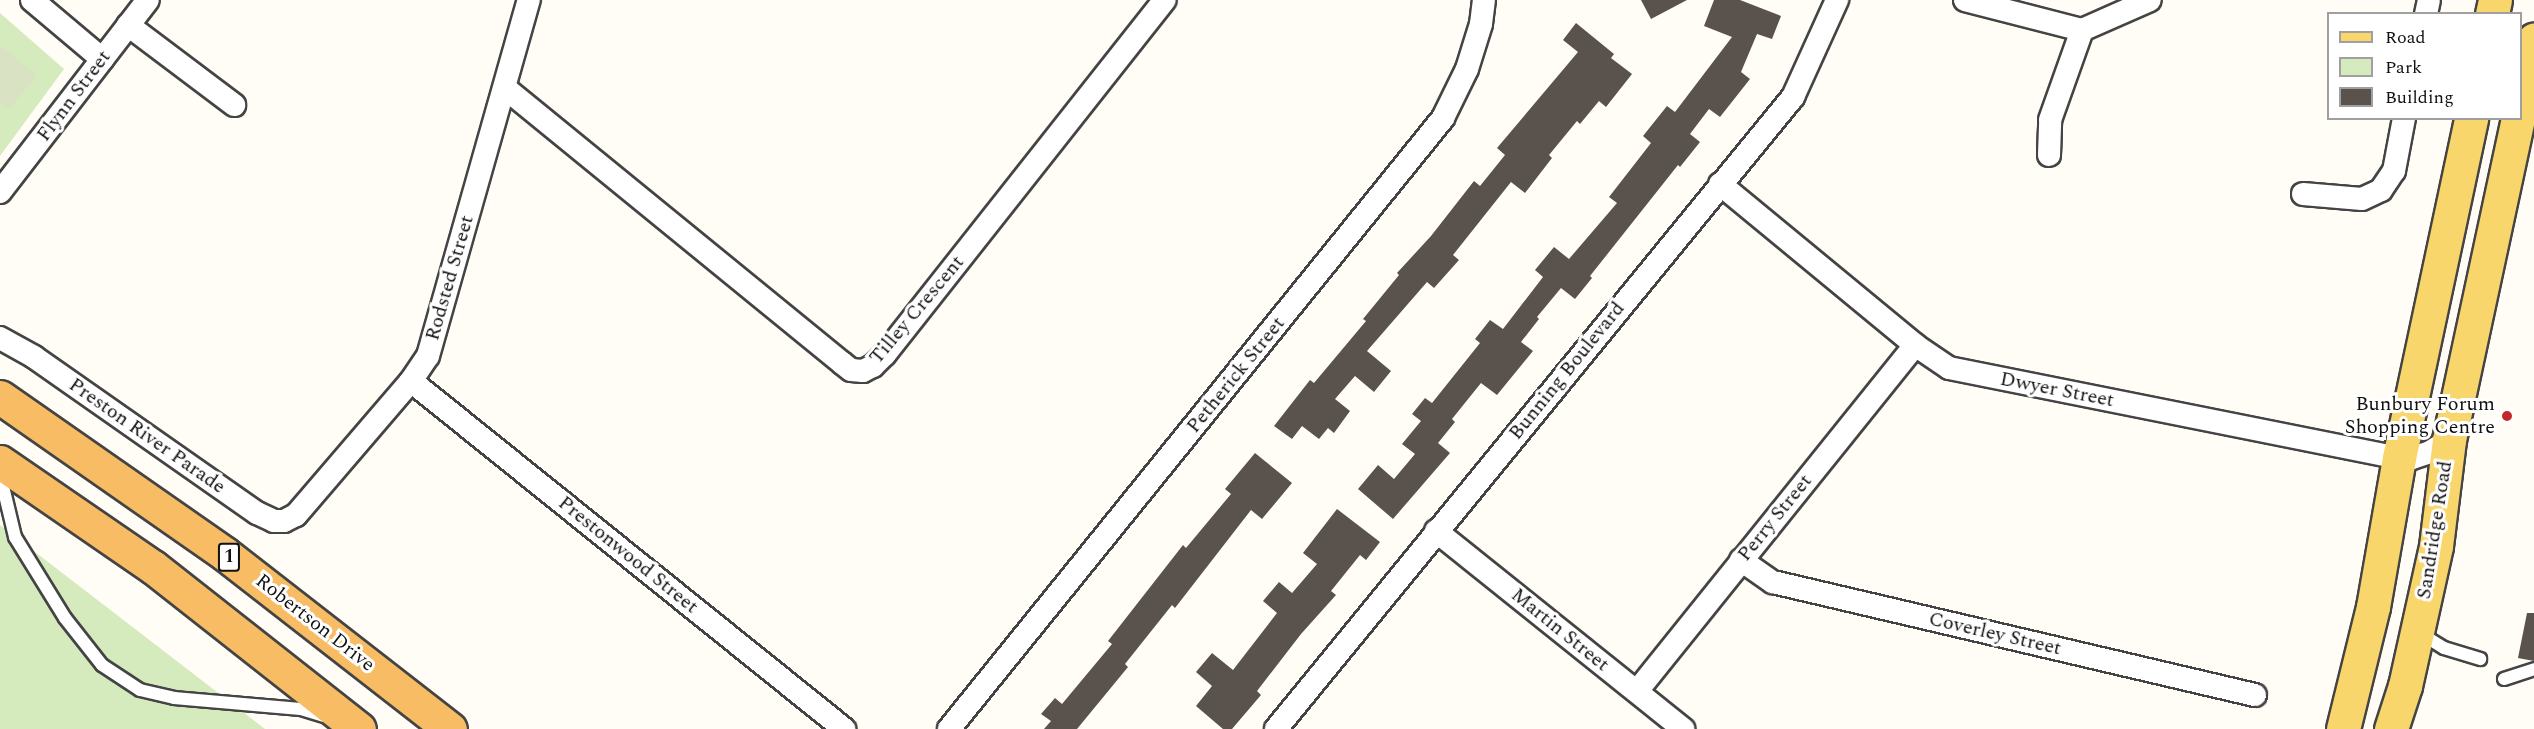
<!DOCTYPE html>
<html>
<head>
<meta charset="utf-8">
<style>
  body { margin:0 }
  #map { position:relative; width:2534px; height:729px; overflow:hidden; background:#fffdf5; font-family:Spectral,serif }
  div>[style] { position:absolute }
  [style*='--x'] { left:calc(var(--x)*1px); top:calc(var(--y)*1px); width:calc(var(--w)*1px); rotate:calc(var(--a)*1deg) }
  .green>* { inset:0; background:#d5ebbd }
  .cemetery>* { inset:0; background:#d9e3c4 }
  .building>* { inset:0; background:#5a524d }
  .roads { filter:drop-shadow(2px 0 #444) drop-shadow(-2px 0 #444) drop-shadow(0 2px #444) drop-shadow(0 -2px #444) }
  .service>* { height:12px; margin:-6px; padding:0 6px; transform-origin:6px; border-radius:6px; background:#fff }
  .minor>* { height:22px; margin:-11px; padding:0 11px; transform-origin:11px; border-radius:11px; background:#fff }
  .primary>* { height:33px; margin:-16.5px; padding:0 16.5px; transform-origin:16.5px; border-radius:16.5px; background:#f9d66b }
  .trunk>* { height:33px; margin:-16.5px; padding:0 16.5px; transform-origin:16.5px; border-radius:16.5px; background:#f7bc64 }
  .dots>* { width:16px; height:16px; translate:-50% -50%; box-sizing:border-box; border:3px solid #fff; border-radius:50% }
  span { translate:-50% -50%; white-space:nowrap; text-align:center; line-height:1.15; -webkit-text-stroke:6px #fff; paint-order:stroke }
  .shield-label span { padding:2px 4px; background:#fff; border:2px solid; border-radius:4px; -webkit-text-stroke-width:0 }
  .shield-label { font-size:18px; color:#111; font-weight:700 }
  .street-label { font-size:20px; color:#111 }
  .poi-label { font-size:20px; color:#111 }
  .right { translate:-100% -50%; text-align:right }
  .legend { position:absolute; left:2327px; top:12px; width:195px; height:108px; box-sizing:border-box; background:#fff; border:2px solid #a0a0a0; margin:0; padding:8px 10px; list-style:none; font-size:18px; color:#111 }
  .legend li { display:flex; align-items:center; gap:12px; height:30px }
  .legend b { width:30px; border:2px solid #a0a0a0 }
</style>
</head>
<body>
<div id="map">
  <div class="green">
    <div style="clip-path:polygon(0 13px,64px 69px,0 156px)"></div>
    <div style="clip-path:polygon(0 525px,265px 729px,0 729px)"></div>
  </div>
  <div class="cemetery">
    <div style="clip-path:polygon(0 45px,37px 75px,9px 110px,0 103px)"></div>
  </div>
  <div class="building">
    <div style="clip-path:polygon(1641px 0,1687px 0,1651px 19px)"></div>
    <div style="clip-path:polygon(1714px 0,1740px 0,1781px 16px,1772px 39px,1757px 34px,1741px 72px,1750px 79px,1720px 117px,1709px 109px,1690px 134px,1700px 142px,1680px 167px,1678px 165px,1590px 276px,1592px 278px,1575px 299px,1561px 288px,1537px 317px,1539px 319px,1521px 342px,1533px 351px,1497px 395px,1481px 383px,1452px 419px,1455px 422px,1438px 443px,1450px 453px,1393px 519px,1358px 489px,1378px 465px,1394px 479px,1415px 454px,1402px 444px,1421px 421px,1412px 414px,1425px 398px,1432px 403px,1480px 343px,1475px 339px,1490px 320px,1503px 329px,1543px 277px,1535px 270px,1554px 247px,1569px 259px,1617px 203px,1609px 197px,1651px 143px,1643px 136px,1667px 106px,1675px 112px,1732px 37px,1704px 26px)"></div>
    <div style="clip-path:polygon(1576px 23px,1614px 54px,1611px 58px,1632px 74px,1606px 107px,1599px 101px,1580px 124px,1577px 121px,1549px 155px,1552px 158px,1525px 193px,1511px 182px,1453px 255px,1459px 260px,1434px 288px,1427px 282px,1367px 351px,1391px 371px,1374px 392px,1355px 376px,1335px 399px,1350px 411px,1334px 433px,1328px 428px,1319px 439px,1302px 426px,1292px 439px,1274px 426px,1310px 380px,1314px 383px,1366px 321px,1363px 319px,1399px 275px,1397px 273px,1431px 236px,1474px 181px,1480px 186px,1505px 155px,1497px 148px,1578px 52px,1563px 40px)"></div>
    <div style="clip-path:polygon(1255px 453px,1292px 483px,1262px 519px,1251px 510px,1175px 608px,1172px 605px,1125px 664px,1128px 667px,1077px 729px,1044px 729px,1051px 721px,1041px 714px,1055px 698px,1062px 704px,1112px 644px,1108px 641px,1183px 545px,1186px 548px,1231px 494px,1225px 489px)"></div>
    <div style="clip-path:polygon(1337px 509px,1380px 542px,1366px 560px,1360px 555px,1331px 591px,1336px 595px,1301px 634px,1257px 691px,1261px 695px,1232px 729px,1223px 729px,1196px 706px,1212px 686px,1196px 672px,1212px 653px,1233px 670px,1277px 613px,1263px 601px,1279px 582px,1292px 593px,1317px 564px,1303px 553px)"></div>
    <div style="clip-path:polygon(2527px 613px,2534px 613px,2534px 661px,2518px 658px)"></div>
  </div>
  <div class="roads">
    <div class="service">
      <div style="--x:0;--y:474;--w:65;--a:76.6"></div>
      <div style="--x:15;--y:537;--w:95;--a:58.3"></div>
      <div style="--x:65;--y:618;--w:60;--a:51.8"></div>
      <div style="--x:102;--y:665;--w:45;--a:33.3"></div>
      <div style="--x:140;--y:690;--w:35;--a:13"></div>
      <div style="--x:174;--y:698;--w:127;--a:5"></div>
      <div style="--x:301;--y:709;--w:24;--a:17"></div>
      <div style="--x:2416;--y:638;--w:15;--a:8"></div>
      <div style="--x:2431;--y:640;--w:15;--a:32"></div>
      <div style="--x:2444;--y:648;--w:38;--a:17"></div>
      <div style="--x:2504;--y:679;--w:32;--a:-18"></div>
    </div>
    <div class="minor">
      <div style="--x:32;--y:0;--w:92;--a:40.1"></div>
      <div style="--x:1965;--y:0;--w:121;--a:14.4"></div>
      <div style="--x:2082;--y:30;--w:74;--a:-23.8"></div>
      <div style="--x:2426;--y:14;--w:14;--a:-78"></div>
      <div style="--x:128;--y:25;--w:133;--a:37"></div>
      <div style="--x:505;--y:88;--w:435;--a:39.2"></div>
      <div style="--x:842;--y:363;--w:11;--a:38"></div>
      <div style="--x:851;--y:370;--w:12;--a:5"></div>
      <div style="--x:863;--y:371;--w:11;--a:-27"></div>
      <div style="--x:873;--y:366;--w:17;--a:-45"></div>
      <div style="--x:885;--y:354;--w:451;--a:-51.7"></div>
      <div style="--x:2049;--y:155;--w:35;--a:-88"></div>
      <div style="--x:2050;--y:120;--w:96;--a:-70.4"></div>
      <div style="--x:1720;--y:184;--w:253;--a:39.5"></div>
      <div style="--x:1915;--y:345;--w:41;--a:34.1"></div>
      <div style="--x:1949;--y:368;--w:459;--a:11.3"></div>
      <div style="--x:2399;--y:458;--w:13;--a:0"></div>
      <div style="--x:2412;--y:458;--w:19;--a:-18"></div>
      <div style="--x:2430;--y:452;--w:22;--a:-32"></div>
      <div style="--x:0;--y:192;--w:242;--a:-52.4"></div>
      <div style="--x:2303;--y:194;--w:59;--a:4.8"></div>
      <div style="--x:2362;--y:199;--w:21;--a:-25"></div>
      <div style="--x:2381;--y:190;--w:23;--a:-56"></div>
      <div style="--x:2394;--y:171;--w:54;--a:-79.3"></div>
      <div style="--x:0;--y:338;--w:39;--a:29"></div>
      <div style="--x:34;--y:357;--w:272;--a:35"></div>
      <div style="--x:257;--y:513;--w:19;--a:25"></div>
      <div style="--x:274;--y:521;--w:10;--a:0"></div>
      <div style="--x:284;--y:521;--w:13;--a:-27"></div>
      <div style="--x:296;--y:515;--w:177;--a:-49.4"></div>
      <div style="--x:411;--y:381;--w:30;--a:-56"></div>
      <div style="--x:428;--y:356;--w:370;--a:-74.2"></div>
      <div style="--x:411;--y:381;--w:556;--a:38.79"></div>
      <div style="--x:1436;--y:531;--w:317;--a:38.7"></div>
      <div style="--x:1741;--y:560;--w:39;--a:35"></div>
      <div style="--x:1773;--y:582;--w:495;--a:13.2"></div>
      <div style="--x:1637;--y:691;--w:444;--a:-51.2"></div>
      <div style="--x:949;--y:729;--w:786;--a:-51.04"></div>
      <div style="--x:1443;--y:118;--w:55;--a:-63.9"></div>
      <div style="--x:1467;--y:69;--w:47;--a:-72.7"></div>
      <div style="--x:1481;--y:24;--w:24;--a:-83"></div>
      <div style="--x:1276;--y:729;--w:817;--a:-50.72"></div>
      <div style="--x:1793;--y:97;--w:107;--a:-65.6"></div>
    </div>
    <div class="primary">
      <div style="--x:2492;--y:14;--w:14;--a:-78"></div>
      <div style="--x:2520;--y:105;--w:67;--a:-78"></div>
      <div style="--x:2343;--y:729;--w:126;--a:-76.2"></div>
      <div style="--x:2373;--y:607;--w:151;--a:-80.1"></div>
      <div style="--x:2399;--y:458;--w:348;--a:-78"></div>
      <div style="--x:2391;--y:729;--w:45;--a:-72"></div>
      <div style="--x:2405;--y:686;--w:143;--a:-77.5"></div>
      <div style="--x:2436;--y:546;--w:107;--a:-83"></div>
      <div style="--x:2449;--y:440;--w:329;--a:-77.9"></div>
    </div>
    <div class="trunk">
      <div style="--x:0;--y:397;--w:274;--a:34.9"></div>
      <div style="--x:225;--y:554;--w:285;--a:37.9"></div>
      <div style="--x:0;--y:462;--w:186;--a:34.5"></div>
      <div style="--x:153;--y:567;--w:262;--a:38.2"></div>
    </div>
  </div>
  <div class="dots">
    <div style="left:2507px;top:416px;background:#c4262e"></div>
  </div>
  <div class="shield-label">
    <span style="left:229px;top:557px">1</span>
  </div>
  <div class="street-label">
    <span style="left:74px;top:96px;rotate:-53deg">Flynn Street</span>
    <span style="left:450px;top:278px;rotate:-74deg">Rodsted Street</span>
    <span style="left:917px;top:310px;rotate:-50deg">Tilley Crescent</span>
    <span style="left:1567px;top:371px;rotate:-51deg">Bunning Boulevard</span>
    <span style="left:1236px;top:375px;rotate:-51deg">Petherick Street</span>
    <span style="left:2057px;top:390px;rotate:11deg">Dwyer Street</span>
    <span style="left:147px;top:436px;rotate:35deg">Preston River Parade</span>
    <span style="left:1775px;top:518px;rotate:-51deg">Perry Street</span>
    <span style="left:2435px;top:530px;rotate:-81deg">Sandridge Road</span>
    <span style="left:628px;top:555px;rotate:39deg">Prestonwood Street</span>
    <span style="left:315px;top:623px;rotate:38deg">Robertson Drive</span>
    <span style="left:1560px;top:630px;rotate:39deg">Martin Street</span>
    <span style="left:1995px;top:634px;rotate:13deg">Coverley Street</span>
  </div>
  <div class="poi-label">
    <span class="right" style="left:2495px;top:416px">Bunbury Forum<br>Shopping Centre</span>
  </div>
  <ul class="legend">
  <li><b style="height:8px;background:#f9d66b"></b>Road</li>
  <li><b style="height:16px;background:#d5ebbd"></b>Park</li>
  <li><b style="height:16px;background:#5a524d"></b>Building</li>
  </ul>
</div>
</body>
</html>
